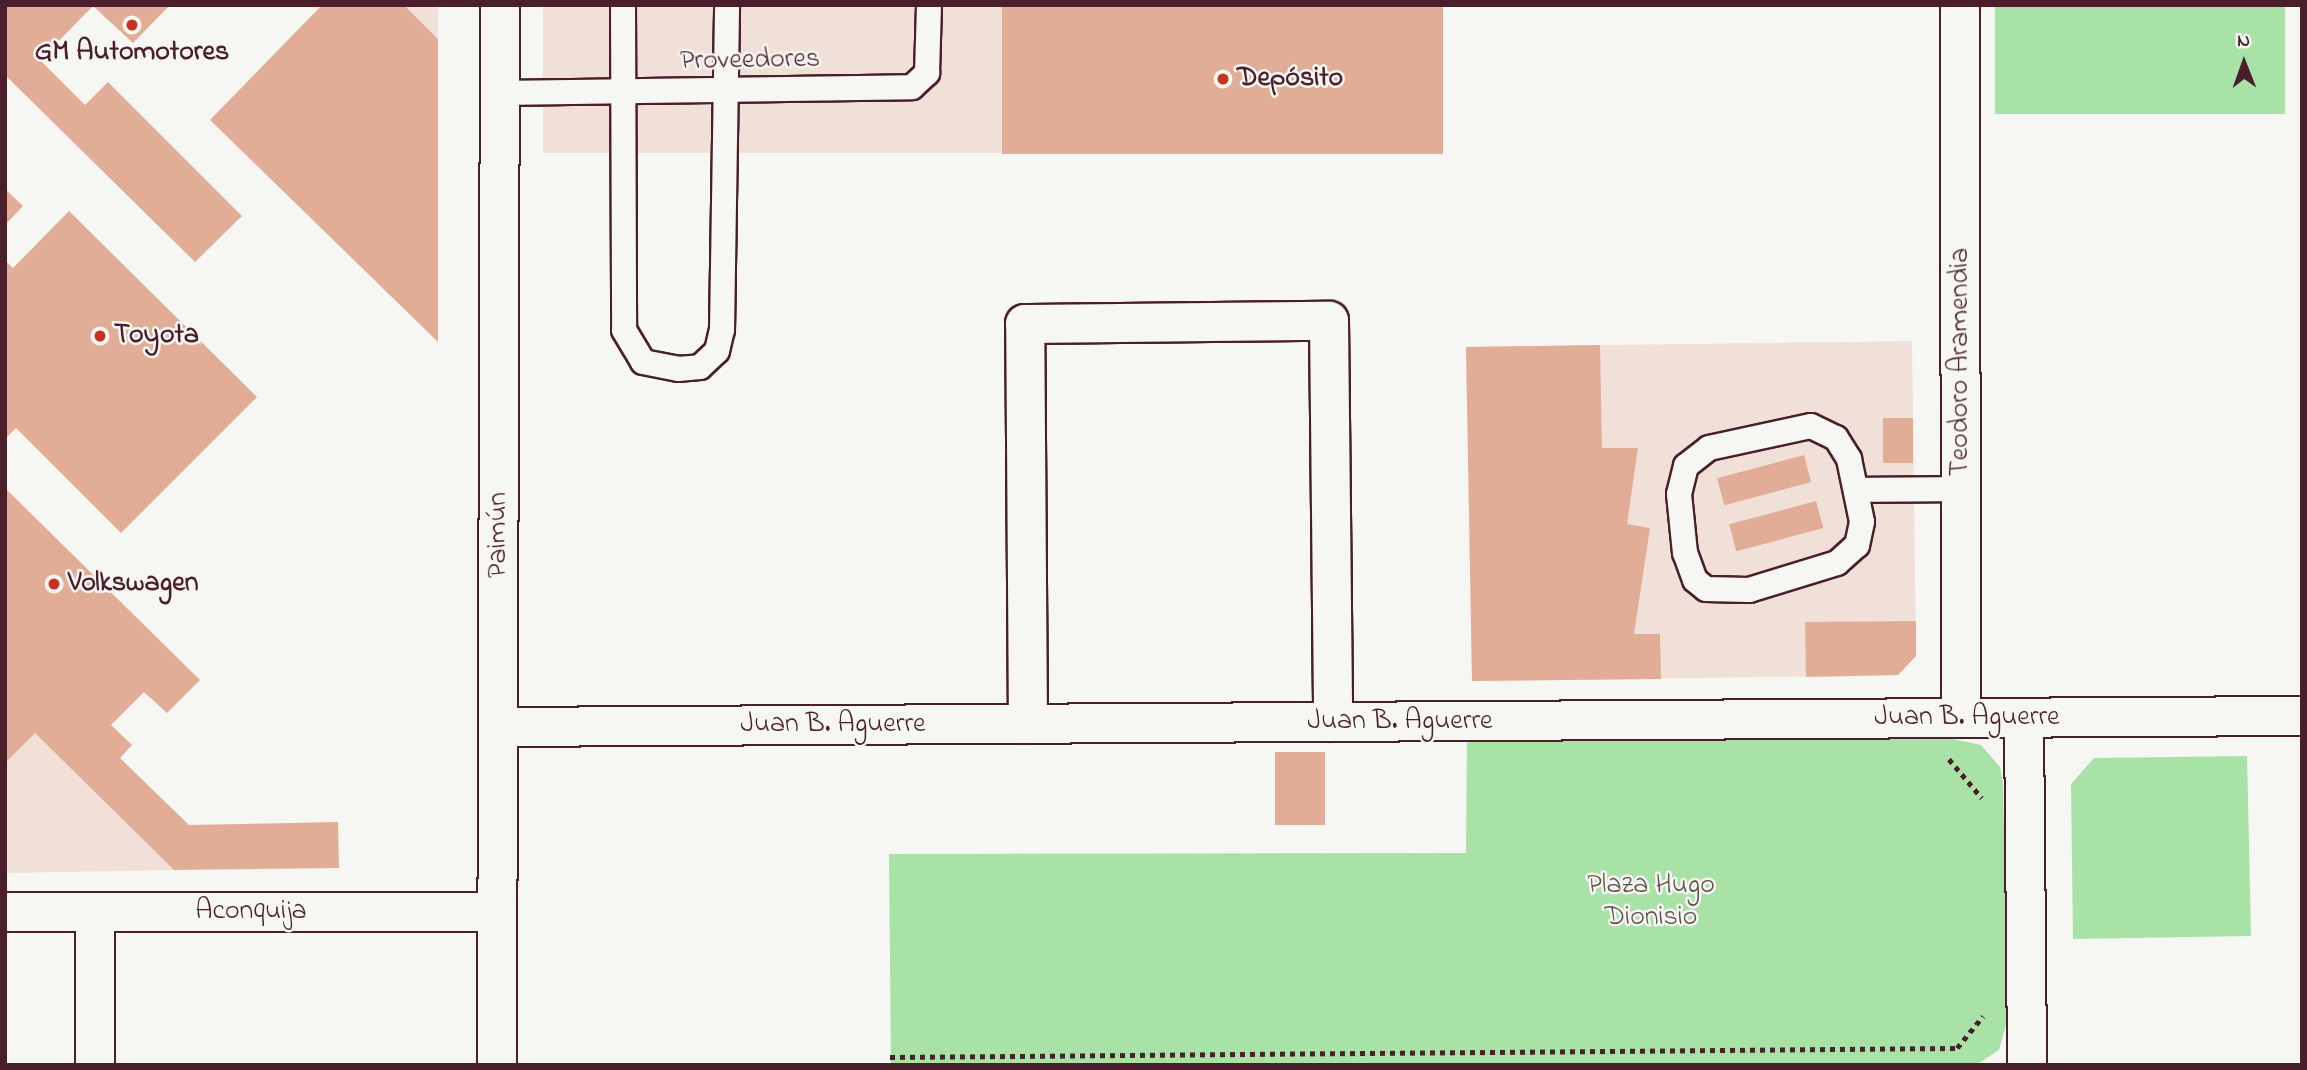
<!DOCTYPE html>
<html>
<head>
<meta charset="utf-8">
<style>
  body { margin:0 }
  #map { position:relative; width:2307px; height:1070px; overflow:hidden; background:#f6f6f2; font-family:"Indie Flower",sans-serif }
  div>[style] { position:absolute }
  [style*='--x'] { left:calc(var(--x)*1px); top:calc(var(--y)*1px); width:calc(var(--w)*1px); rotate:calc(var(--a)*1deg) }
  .built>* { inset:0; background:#f0e0d7; transform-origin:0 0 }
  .green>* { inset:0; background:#a9e2a7; transform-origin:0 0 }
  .building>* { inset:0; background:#e2ad97; transform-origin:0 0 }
  .path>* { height:4.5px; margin-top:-2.25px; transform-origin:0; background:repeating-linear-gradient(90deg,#4a1f2b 0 5px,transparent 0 10px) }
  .roads { filter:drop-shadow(2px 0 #4a1f2b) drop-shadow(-2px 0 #4a1f2b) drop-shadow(0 2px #4a1f2b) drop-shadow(0 -2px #4a1f2b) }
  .service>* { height:24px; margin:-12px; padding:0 12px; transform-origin:12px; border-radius:12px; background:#f6f6f2 }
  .minor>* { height:38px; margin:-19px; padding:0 19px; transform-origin:19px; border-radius:19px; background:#f6f6f2 }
  .tertiary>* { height:38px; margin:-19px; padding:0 19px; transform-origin:19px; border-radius:19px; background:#f6f6f2 }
  .dots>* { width:19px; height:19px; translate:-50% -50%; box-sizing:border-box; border:4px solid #f6f6f2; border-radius:50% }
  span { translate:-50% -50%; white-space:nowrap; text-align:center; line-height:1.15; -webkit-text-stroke:5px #f6f6f2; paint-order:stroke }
  .poi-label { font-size:28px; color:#4a1f2b; font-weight:700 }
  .left { translate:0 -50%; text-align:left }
  .street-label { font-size:28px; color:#4a1f2b }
  .park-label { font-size:28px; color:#62504a }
  .frame { position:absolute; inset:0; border:7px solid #4a1f2b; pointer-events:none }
  .north { position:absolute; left:2209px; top:28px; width:70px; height:70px; -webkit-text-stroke:5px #f6f6f2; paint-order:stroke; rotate:359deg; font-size:19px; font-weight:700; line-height:28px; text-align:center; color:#4a1f2b }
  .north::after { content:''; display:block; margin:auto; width:24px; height:32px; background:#4a1f2b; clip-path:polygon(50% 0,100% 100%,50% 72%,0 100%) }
</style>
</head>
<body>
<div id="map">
  <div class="built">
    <div style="clip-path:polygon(404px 5px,438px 5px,438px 39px)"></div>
    <div style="left:543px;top:5px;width:900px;height:148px"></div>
    <div style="clip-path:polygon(1912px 341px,1916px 656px,1898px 675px,1472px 681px,1466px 347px)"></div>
    <div style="clip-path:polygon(5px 704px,91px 787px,174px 870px,5px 873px)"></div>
  </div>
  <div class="green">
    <div style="left:1995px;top:5px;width:290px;height:109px"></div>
    <div style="clip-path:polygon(1467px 737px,1953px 739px,1981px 745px,2000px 767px,2003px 783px,2008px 1018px,1999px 1050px,1976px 1065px,891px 1065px,889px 854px,1466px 853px)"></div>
    <div style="clip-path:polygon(2247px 756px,2251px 936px,2073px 939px,2071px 784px,2094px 758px)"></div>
  </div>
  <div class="building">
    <div style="clip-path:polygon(5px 5px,170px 5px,133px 43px,93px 6px,40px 60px,85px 105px,108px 82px,242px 216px,195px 262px,5px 75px)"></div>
    <div style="clip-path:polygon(322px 5px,404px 5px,438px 39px,438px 342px,210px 120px)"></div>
    <div style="left:1002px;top:5px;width:441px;height:149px"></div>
    <div style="clip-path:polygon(5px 189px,23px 206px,5px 225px)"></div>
    <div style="clip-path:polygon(69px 211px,257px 397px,121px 533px,16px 428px,5px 439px,5px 260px,13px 268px)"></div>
    <div style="clip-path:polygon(1600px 345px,1602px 448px,1638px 448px,1627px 524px,1650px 528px,1634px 634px,1660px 634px,1661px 679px,1472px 681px,1466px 347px)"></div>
    <div style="left:1883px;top:418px;width:30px;height:45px"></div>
    <div style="left:1804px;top:455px;width:28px;height:90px;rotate:75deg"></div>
    <div style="clip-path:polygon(5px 488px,200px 680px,167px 713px,144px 692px,111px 725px,132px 745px,120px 758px,189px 825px,338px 822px,339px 868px,174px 870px,35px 733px,5px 763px)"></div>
    <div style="left:1816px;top:501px;width:28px;height:90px;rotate:75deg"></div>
    <div style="clip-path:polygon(1916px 621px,1916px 656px,1898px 675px,1806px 677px,1805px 622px)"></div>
    <div style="left:1275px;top:752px;width:50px;height:73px"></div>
  </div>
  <div class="path">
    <div style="--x:1949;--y:759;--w:51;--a:49.8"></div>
    <div style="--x:890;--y:1057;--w:1067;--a:-0.48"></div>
    <div style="--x:1957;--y:1048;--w:41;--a:-50.9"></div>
  </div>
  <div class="roads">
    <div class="service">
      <div style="--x:623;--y:5;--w:325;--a:89.8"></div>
      <div style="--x:624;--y:330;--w:37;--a:59"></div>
      <div style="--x:643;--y:362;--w:36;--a:11"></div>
      <div style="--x:678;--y:369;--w:22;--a:-5"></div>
      <div style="--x:700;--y:367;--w:23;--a:-43"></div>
      <div style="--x:717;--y:351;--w:22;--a:-77"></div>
      <div style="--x:722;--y:330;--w:325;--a:-89.1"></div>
      <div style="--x:500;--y:93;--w:412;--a:-0.8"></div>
      <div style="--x:912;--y:87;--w:21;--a:-43"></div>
      <div style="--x:927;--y:73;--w:68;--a:-88.3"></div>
      <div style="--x:1811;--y:426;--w:28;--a:26"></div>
      <div style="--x:1836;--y:438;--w:25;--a:58"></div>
      <div style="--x:1849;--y:459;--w:64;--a:78.3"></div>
      <div style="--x:1862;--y:522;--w:24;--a:102"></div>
      <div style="--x:1857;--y:545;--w:27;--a:138"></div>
      <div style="--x:1837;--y:563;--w:92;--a:162.9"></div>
      <div style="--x:1749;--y:590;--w:43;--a:-178.7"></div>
      <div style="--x:1706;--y:589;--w:14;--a:-141"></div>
      <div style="--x:1695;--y:580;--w:29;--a:-110"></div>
      <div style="--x:1685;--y:553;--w:59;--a:-95.8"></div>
      <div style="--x:1679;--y:494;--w:29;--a:-76"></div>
      <div style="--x:1686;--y:466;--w:29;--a:-38"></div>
      <div style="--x:1709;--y:448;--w:104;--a:-12.2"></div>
      <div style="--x:1856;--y:490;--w:105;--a:-0.5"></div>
    </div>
    <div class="minor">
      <div style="--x:1960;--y:5;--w:713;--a:89.92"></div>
      <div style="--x:2024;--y:718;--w:347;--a:89.5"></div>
      <div style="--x:1028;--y:724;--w:400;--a:-90.4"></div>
      <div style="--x:1025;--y:324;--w:304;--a:-0.6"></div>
      <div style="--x:1329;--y:321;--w:401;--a:89.4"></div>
      <div style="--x:498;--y:727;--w:1804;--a:-0.35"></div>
      <div style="--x:5;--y:912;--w:492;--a:0"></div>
      <div style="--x:95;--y:912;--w:153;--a:90"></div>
    </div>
    <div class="tertiary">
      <div style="--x:497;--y:1065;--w:1060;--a:-89.84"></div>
    </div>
  </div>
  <div class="dots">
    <div style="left:132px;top:25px;background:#c8321e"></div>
    <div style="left:1223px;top:79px;background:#c8321e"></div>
    <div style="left:100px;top:336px;background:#c8321e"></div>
    <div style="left:54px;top:584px;background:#c8321e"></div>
  </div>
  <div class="poi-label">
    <span style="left:132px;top:53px">GM Automotores</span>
    <span class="left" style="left:1237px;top:79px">Depósito</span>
    <span class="left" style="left:114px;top:336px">Toyota</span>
    <span class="left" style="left:68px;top:584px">Volkswagen</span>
  </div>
  <div class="street-label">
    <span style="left:750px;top:61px;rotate:-1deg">Proveedores</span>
    <span style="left:1961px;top:362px;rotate:-90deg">Teodoro Aramendia</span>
    <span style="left:499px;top:535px;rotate:-90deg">Paimún</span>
    <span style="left:1967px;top:718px">Juan B. Aguerre</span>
    <span style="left:1400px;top:722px">Juan B. Aguerre</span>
    <span style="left:833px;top:725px">Juan B. Aguerre</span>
    <span style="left:251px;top:912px">Aconquija</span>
  </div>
  <div class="park-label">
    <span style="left:1651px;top:902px">Plaza Hugo<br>Dionisio</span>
  </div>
  <div class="frame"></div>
  <div class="north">N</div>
</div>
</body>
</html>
